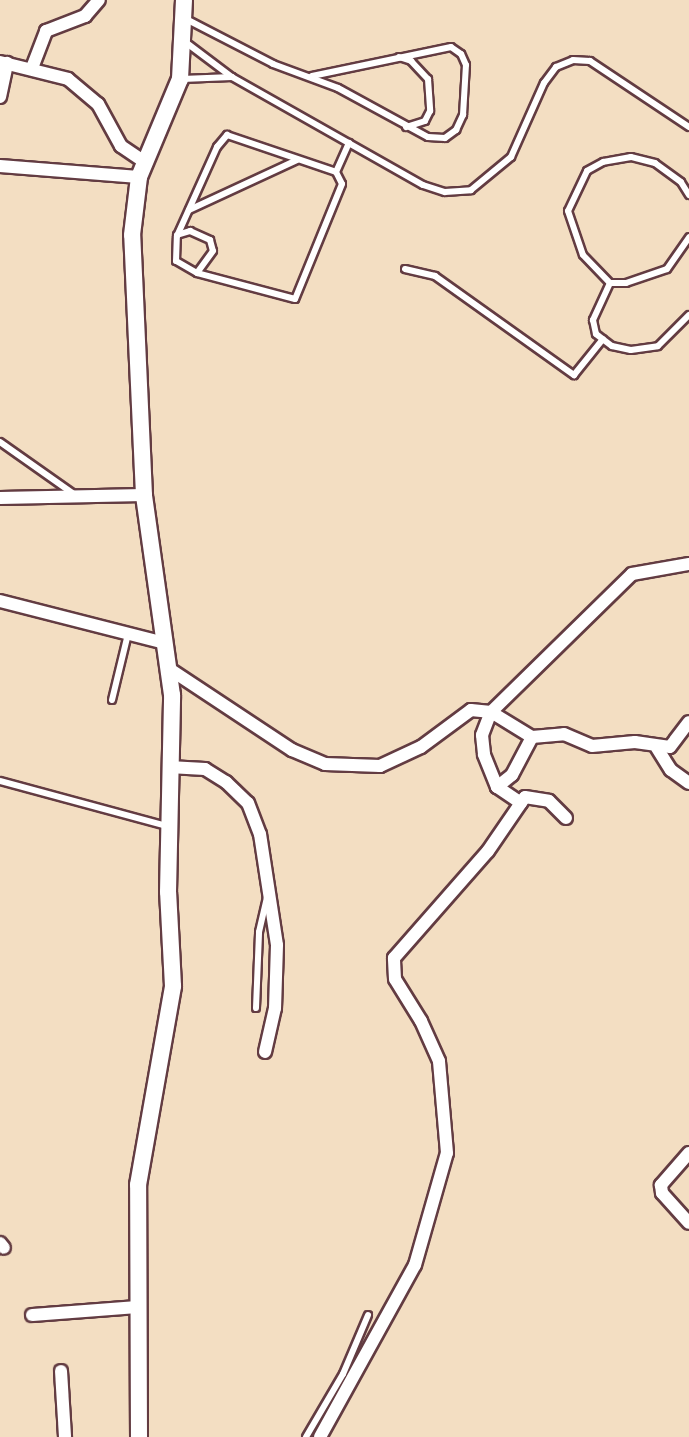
<!DOCTYPE html>
<html>
<head>
<meta charset="utf-8">
<style>
  body { margin:0 }
  #map { position:relative; width:689px; height:1437px; overflow:hidden; background:#f3dec2; font-family:Caveat,sans-serif }
  div>[style] { position:absolute }
  [style*='--x'] { left:calc(var(--x)*1px); top:calc(var(--y)*1px); width:calc(var(--w)*1px); rotate:calc(var(--a)*1deg) }
  .roads { filter:drop-shadow(2px 0 #633c42) drop-shadow(-2px 0 #633c42) drop-shadow(0 2px #633c42) drop-shadow(0 -2px #633c42) }
  .service>* { height:6px; margin:-3px; padding:0 3px; transform-origin:3px; border-radius:3px; background:#fff }
  .minor>* { height:12px; margin:-6px; padding:0 6px; transform-origin:6px; border-radius:6px; background:#fff }
  .tertiary>* { height:16px; margin:-8px; padding:0 8px; transform-origin:8px; border-radius:8px; background:#fff }
  span { translate:-50% -50%; white-space:nowrap; text-align:center; line-height:1.15; -webkit-text-stroke:7px #f6f6f2; paint-order:stroke }
</style>
</head>
<body>
<div id="map">
  <div class="roads">
    <div class="service">
      <div style="--x:186;--y:19;--w:98;--a:27.3"></div>
      <div style="--x:273;--y:64;--w:69;--a:20.3"></div>
      <div style="--x:338;--y:88;--w:102;--a:28.6"></div>
      <div style="--x:428;--y:137;--w:17;--a:3"></div>
      <div style="--x:445;--y:138;--w:14;--a:-36"></div>
      <div style="--x:456;--y:130;--w:17;--a:-65"></div>
      <div style="--x:463;--y:115;--w:50;--a:-86.6"></div>
      <div style="--x:466;--y:65;--w:12;--a:-114"></div>
      <div style="--x:461;--y:54;--w:12;--a:-145"></div>
      <div style="--x:451;--y:47;--w:142;--a:168.2"></div>
      <div style="--x:184;--y:41;--w:60;--a:36.9"></div>
      <div style="--x:232;--y:77;--w:219;--a:29.5"></div>
      <div style="--x:423;--y:185;--w:23;--a:18"></div>
      <div style="--x:445;--y:192;--w:26;--a:-4"></div>
      <div style="--x:471;--y:190;--w:52;--a:-39.5"></div>
      <div style="--x:511;--y:157;--w:81;--a:-66"></div>
      <div style="--x:544;--y:83;--w:20;--a:-53"></div>
      <div style="--x:556;--y:67;--w:18;--a:-22"></div>
      <div style="--x:573;--y:60;--w:17;--a:3"></div>
      <div style="--x:590;--y:61;--w:119;--a:33.7"></div>
      <div style="--x:399;--y:57;--w:13;--a:18"></div>
      <div style="--x:411;--y:61;--w:25;--a:47"></div>
      <div style="--x:428;--y:79;--w:32;--a:86"></div>
      <div style="--x:430;--y:111;--w:11;--a:117"></div>
      <div style="--x:425;--y:121;--w:20;--a:162"></div>
      <div style="--x:182;--y:79;--w:50;--a:-2.3"></div>
      <div style="--x:336;--y:172;--w:13;--a:63"></div>
      <div style="--x:342;--y:184;--w:124;--a:112.2"></div>
      <div style="--x:295;--y:299;--w:101;--a:-165.1"></div>
      <div style="--x:197;--y:273;--w:24;--a:-150"></div>
      <div style="--x:176;--y:261;--w:25;--a:-88"></div>
      <div style="--x:177;--y:236;--w:98;--a:-65.8"></div>
      <div style="--x:217;--y:147;--w:16;--a:-50"></div>
      <div style="--x:227;--y:135;--w:115;--a:18.7"></div>
      <div style="--x:336;--y:172;--w:32;--a:-66"></div>
      <div style="--x:689;--y:195;--w:15;--a:-122"></div>
      <div style="--x:681;--y:182;--w:32;--a:-144"></div>
      <div style="--x:655;--y:163;--w:25;--a:-166"></div>
      <div style="--x:631;--y:157;--w:28;--a:170"></div>
      <div style="--x:603;--y:162;--w:18;--a:151"></div>
      <div style="--x:587;--y:171;--w:44;--a:115.4"></div>
      <div style="--x:568;--y:211;--w:46;--a:71.2"></div>
      <div style="--x:583;--y:255;--w:39;--a:46"></div>
      <div style="--x:610;--y:283;--w:16;--a:0"></div>
      <div style="--x:626;--y:283;--w:43;--a:-18.9"></div>
      <div style="--x:667;--y:269;--w:39;--a:-55"></div>
      <div style="--x:189;--y:210;--w:119;--a:-24.8"></div>
      <div style="--x:177;--y:235;--w:14;--a:-17"></div>
      <div style="--x:190;--y:231;--w:22;--a:24"></div>
      <div style="--x:210;--y:240;--w:11;--a:75"></div>
      <div style="--x:213;--y:251;--w:27;--a:126"></div>
      <div style="--x:405;--y:269;--w:31;--a:13"></div>
      <div style="--x:435;--y:276;--w:171;--a:35.5"></div>
      <div style="--x:574;--y:375;--w:46;--a:-51.1"></div>
      <div style="--x:610;--y:283;--w:41;--a:114.7"></div>
      <div style="--x:593;--y:320;--w:14;--a:78"></div>
      <div style="--x:596;--y:334;--w:20;--a:37"></div>
      <div style="--x:612;--y:346;--w:19;--a:12"></div>
      <div style="--x:631;--y:350;--w:27;--a:-8"></div>
      <div style="--x:658;--y:346;--w:44;--a:-45"></div>
      <div style="--x:0;--y:442;--w:92;--a:35.2"></div>
      <div style="--x:112;--y:700;--w:68;--a:-76.4"></div>
      <div style="--x:0;--y:781;--w:173;--a:15.1"></div>
      <div style="--x:256;--y:1008;--w:76;--a:-87.7"></div>
      <div style="--x:259;--y:932;--w:36;--a:-77"></div>
      <div style="--x:306;--y:1437;--w:73;--a:-59.6"></div>
      <div style="--x:343;--y:1374;--w:64;--a:-67"></div>
    </div>
    <div class="minor">
      <div style="--x:0;--y:62;--w:70;--a:14"></div>
      <div style="--x:68;--y:79;--w:39;--a:40"></div>
      <div style="--x:98;--y:104;--w:48;--a:61.3"></div>
      <div style="--x:121;--y:146;--w:29;--a:34"></div>
      <div style="--x:32;--y:68;--w:40;--a:-69"></div>
      <div style="--x:46;--y:31;--w:42;--a:-21"></div>
      <div style="--x:85;--y:16;--w:21;--a:-49"></div>
      <div style="--x:0;--y:97;--w:35;--a:-78"></div>
      <div style="--x:0;--y:166;--w:139;--a:4.5"></div>
      <div style="--x:0;--y:498;--w:144;--a:-1.2"></div>
      <div style="--x:0;--y:601;--w:170;--a:14.3"></div>
      <div style="--x:168;--y:668;--w:149;--a:33.5"></div>
      <div style="--x:292;--y:750;--w:36;--a:23"></div>
      <div style="--x:325;--y:764;--w:55;--a:2.1"></div>
      <div style="--x:380;--y:766;--w:45;--a:-24.9"></div>
      <div style="--x:421;--y:747;--w:62;--a:-36.5"></div>
      <div style="--x:471;--y:710;--w:20;--a:6"></div>
      <div style="--x:491;--y:712;--w:48;--a:31.4"></div>
      <div style="--x:532;--y:737;--w:32;--a:-5"></div>
      <div style="--x:564;--y:734;--w:30;--a:23"></div>
      <div style="--x:592;--y:746;--w:43;--a:-5.3"></div>
      <div style="--x:635;--y:742;--w:35;--a:8"></div>
      <div style="--x:670;--y:747;--w:31;--a:-53"></div>
      <div style="--x:657;--y:748;--w:26;--a:58"></div>
      <div style="--x:671;--y:770;--w:22;--a:36"></div>
      <div style="--x:169;--y:767;--w:36;--a:3"></div>
      <div style="--x:205;--y:769;--w:25;--a:32"></div>
      <div style="--x:226;--y:782;--w:30;--a:44"></div>
      <div style="--x:248;--y:803;--w:33;--a:69"></div>
      <div style="--x:260;--y:834;--w:112;--a:81.3"></div>
      <div style="--x:277;--y:945;--w:63;--a:91.8"></div>
      <div style="--x:275;--y:1008;--w:45;--a:102.8"></div>
      <div style="--x:497;--y:787;--w:19;--a:-39"></div>
      <div style="--x:512;--y:775;--w:43;--a:-62.2"></div>
      <div style="--x:521;--y:803;--w:29;--a:-146"></div>
      <div style="--x:497;--y:787;--w:35;--a:-112"></div>
      <div style="--x:484;--y:754;--w:19;--a:-96"></div>
      <div style="--x:482;--y:735;--w:25;--a:-69"></div>
      <div style="--x:491;--y:712;--w:197;--a:-44.4"></div>
      <div style="--x:632;--y:574;--w:58;--a:-10"></div>
      <div style="--x:689;--y:1153;--w:43;--a:131.2"></div>
      <div style="--x:661;--y:1185;--w:8;--a:83"></div>
      <div style="--x:662;--y:1193;--w:40;--a:48"></div>
      <div style="--x:0;--y:1243;--w:6;--a:51"></div>
      <div style="--x:32;--y:1315;--w:106;--a:-4.3"></div>
      <div style="--x:61;--y:1371;--w:66;--a:86.5"></div>
      <div style="--x:320;--y:1437;--w:196;--a:-61.1"></div>
      <div style="--x:415;--y:1265;--w:116;--a:-74.1"></div>
      <div style="--x:447;--y:1153;--w:92;--a:-95"></div>
      <div style="--x:439;--y:1061;--w:44;--a:-114.2"></div>
      <div style="--x:421;--y:1021;--w:49;--a:-121.8"></div>
      <div style="--x:395;--y:979;--w:21;--a:-93"></div>
      <div style="--x:394;--y:958;--w:142;--a:-48.7"></div>
      <div style="--x:488;--y:851;--w:65;--a:-55.6"></div>
      <div style="--x:525;--y:797;--w:24;--a:9"></div>
      <div style="--x:549;--y:801;--w:24;--a:45"></div>
    </div>
    <div class="tertiary">
      <div style="--x:139;--y:1437;--w:252;--a:-90.2"></div>
      <div style="--x:138;--y:1185;--w:202;--a:-80"></div>
      <div style="--x:173;--y:986;--w:94;--a:-93"></div>
      <div style="--x:168;--y:892;--w:197;--a:-88.8"></div>
      <div style="--x:172;--y:695;--w:202;--a:-98"></div>
      <div style="--x:144;--y:495;--w:260;--a:-92.6"></div>
      <div style="--x:132;--y:235;--w:58;--a:-83.1"></div>
      <div style="--x:139;--y:177;--w:106;--a:-67.3"></div>
      <div style="--x:180;--y:79;--w:79;--a:-87.1"></div>
    </div>
  </div>
</div>
</body>
</html>
